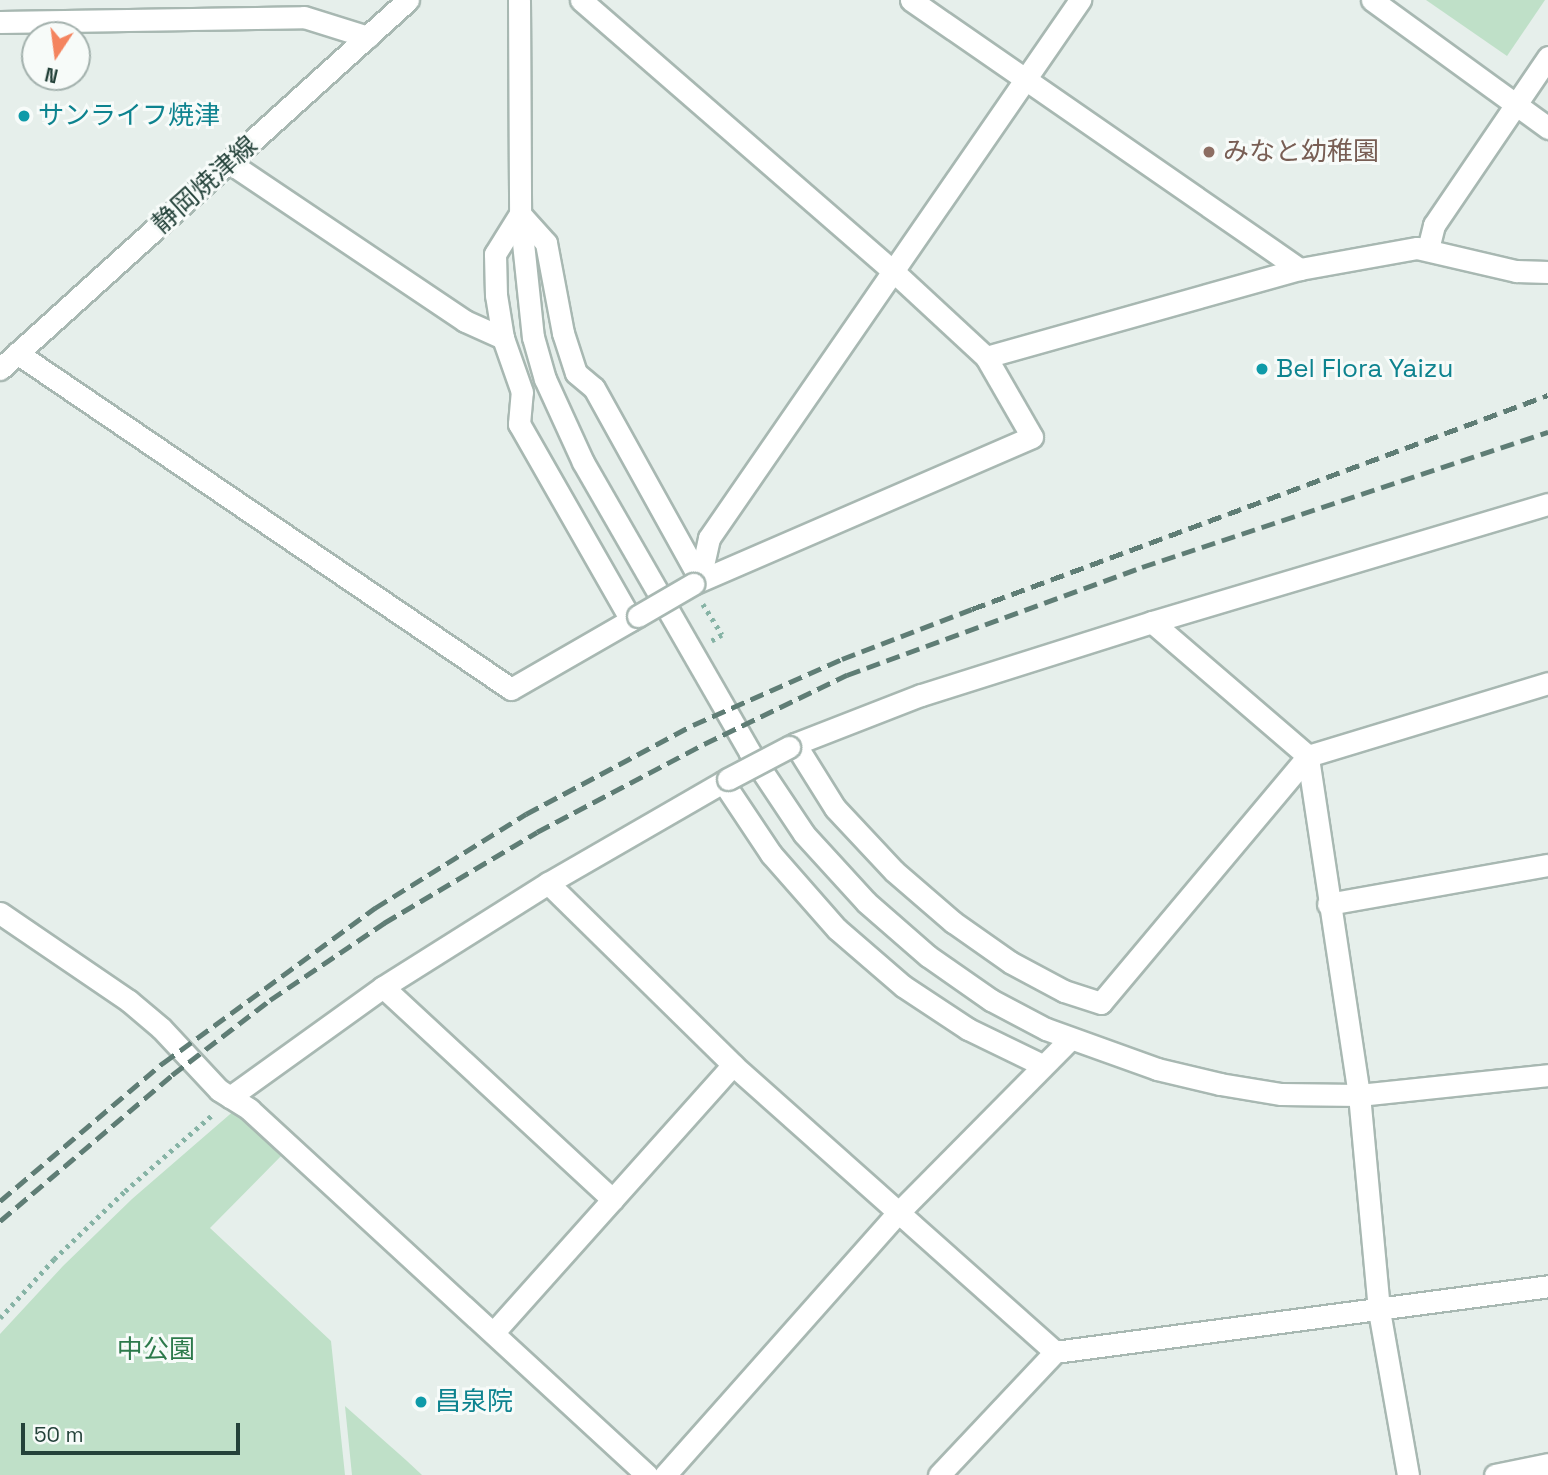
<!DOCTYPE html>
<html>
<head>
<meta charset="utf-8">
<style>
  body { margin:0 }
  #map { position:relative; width:1548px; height:1475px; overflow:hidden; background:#e6efeb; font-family:"Space Grotesk","Noto Sans JP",sans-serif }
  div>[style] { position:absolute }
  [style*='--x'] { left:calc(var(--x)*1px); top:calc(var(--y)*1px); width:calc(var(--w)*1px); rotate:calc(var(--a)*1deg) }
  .green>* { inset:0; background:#bfe0c8 }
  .path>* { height:4.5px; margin-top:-2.25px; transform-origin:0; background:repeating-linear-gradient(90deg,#86b3a5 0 3.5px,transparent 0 8.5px) }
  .roads { filter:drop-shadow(2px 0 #a8b8b2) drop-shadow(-2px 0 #a8b8b2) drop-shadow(0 2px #a8b8b2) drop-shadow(0 -2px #a8b8b2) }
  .minor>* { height:21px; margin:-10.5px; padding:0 10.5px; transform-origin:10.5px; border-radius:10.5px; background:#fff }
  .tertiary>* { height:21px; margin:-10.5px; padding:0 10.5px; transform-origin:10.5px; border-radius:10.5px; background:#fff }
  .secondary>* { height:21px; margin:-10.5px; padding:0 10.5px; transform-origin:10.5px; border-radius:10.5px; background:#fff }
  .rail>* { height:5px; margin-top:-2.5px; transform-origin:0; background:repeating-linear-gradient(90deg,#5f7d75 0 14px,transparent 0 21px) }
  .bridges { filter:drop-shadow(2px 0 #a8b8b2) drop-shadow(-2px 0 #a8b8b2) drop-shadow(0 2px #a8b8b2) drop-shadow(0 -2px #a8b8b2) }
  .minor-bridge>* { height:21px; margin:-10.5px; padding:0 10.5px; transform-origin:10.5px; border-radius:10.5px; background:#fff }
  .dots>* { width:19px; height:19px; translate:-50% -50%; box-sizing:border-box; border:4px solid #f7fbf9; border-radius:50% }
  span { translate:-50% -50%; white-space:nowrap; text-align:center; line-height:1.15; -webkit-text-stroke:6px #f7fbf9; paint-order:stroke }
  .culture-label { font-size:26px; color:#0d838f }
  .left { translate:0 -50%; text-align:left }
  .education-label { font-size:26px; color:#785e54 }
  .street-label { font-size:26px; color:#24423a }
  .park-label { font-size:26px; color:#2d7a4b }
  .north { position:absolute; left:21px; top:21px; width:70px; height:70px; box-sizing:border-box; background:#f7fbf9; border:2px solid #a3b1ad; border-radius:50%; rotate:193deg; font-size:19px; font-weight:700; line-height:28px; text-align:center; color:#24423a }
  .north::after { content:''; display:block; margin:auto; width:24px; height:32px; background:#f4845f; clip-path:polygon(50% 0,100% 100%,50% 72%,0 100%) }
  .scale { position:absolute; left:21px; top:1423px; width:219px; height:32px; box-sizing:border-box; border:4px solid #24423a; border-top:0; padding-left:9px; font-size:21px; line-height:24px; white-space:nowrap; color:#24423a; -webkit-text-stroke:5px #f7fbf9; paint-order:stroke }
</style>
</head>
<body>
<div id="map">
  <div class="green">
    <div style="clip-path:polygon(1426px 0,1545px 0,1507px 56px)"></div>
    <div style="clip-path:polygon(236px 1109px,284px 1153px,210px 1228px,331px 1341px,345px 1475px,0 1475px,0 1334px,63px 1266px,132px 1199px)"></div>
    <div style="clip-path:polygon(345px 1406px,407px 1461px,422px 1475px,352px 1475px)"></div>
  </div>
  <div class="path">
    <div style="--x:703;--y:604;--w:36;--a:58"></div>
    <div style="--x:722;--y:635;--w:12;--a:149"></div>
    <div style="--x:0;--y:1318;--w:80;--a:-47.5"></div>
    <div style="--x:54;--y:1259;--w:98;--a:-43.8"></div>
    <div style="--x:125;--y:1191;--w:116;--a:-41.1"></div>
  </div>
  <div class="roads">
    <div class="minor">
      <div style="--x:581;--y:0;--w:412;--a:41"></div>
      <div style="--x:892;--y:270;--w:128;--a:42.8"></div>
      <div style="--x:986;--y:357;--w:92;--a:60.1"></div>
      <div style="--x:1032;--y:437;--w:369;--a:156.6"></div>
      <div style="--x:911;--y:0;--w:473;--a:34.7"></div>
      <div style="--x:1372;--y:0;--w:218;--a:36"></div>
      <div style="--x:0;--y:22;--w:304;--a:-0.9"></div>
      <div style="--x:304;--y:17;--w:67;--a:17.4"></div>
      <div style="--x:230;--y:163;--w:283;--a:33.9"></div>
      <div style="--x:465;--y:321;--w:42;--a:24.1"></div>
      <div style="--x:1428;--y:249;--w:25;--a:-76"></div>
      <div style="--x:1434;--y:225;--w:203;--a:-55.8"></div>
      <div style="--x:17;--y:353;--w:597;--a:34.22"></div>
      <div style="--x:511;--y:689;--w:146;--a:-29.9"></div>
      <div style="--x:986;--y:357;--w:326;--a:-15.7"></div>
      <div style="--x:1300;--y:269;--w:119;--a:-10.2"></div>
      <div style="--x:1417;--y:248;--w:102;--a:13.1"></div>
      <div style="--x:1516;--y:271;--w:32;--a:2"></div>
      <div style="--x:700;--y:579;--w:42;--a:-77.6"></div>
      <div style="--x:709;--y:538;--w:654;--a:-55.41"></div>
      <div style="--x:631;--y:620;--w:226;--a:-119.7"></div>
      <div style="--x:519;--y:424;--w:32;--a:-85"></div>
      <div style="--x:522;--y:392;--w:57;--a:-109.4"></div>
      <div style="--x:503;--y:338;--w:44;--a:-99.2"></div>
      <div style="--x:496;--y:295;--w:41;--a:-91.4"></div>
      <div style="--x:495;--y:254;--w:47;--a:-58"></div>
      <div style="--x:520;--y:214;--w:39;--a:48"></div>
      <div style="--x:546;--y:243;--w:92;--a:79.3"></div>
      <div style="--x:563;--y:333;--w:42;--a:72"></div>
      <div style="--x:576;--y:373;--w:23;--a:40"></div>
      <div style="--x:594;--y:388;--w:218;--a:61"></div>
      <div style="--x:1152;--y:622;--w:413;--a:-16.6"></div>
      <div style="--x:789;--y:747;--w:7;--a:-27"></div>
      <div style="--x:795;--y:744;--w:135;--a:-21.3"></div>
      <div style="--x:921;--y:695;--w:242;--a:-17.5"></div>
      <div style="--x:1152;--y:622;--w:206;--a:40.7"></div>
      <div style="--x:1308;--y:756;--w:322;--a:130"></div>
      <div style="--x:1101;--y:1003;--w:39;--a:-162"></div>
      <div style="--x:1064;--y:991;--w:61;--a:-151.8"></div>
      <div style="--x:1010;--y:962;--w:70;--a:-144.9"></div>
      <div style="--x:953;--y:922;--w:78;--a:-139.2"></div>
      <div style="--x:894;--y:871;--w:86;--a:-133.1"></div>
      <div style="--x:835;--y:808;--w:75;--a:-122"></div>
      <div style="--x:723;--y:782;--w:87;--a:56.3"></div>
      <div style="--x:771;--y:854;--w:100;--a:48.7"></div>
      <div style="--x:837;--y:929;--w:87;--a:40.8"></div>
      <div style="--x:903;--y:986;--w:78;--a:33.5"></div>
      <div style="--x:968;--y:1029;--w:82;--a:25.9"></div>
      <div style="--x:548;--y:883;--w:260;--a:44.5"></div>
      <div style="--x:733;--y:1065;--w:431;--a:41.7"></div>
      <div style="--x:1328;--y:904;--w:223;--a:-10.1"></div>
      <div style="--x:0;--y:913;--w:156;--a:34.3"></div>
      <div style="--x:129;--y:1001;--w:42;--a:40.2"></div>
      <div style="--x:161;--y:1028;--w:85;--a:46.9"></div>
      <div style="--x:219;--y:1090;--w:36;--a:32"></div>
      <div style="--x:249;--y:1109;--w:541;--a:42.6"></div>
      <div style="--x:383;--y:987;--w:313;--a:42.8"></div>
      <div style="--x:230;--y:1097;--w:188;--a:-35.7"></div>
      <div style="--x:383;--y:987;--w:195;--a:-32.2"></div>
      <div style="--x:548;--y:883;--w:208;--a:-30"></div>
      <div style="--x:494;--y:1332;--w:358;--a:-48.2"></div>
      <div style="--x:665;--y:1475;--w:351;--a:-48.4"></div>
      <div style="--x:898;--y:1213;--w:243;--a:-45.3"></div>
      <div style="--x:939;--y:1475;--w:169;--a:-46.7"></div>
      <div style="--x:1055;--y:1352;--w:497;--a:-7.6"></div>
      <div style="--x:1408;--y:1475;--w:168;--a:-100"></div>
      <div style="--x:1379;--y:1310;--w:216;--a:-95.3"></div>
      <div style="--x:1359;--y:1095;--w:343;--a:-98.6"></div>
      <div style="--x:1308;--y:756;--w:251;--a:-16.9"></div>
      <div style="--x:1495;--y:1475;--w:54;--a:-11.7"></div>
    </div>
    <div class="tertiary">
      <div style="--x:519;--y:0;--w:214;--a:89.7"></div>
      <div style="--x:520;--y:214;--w:124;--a:84"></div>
      <div style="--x:533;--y:337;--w:44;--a:74.1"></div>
      <div style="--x:545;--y:379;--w:91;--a:65.4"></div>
      <div style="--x:583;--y:462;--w:336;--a:60.1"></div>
      <div style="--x:750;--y:753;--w:97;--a:56.3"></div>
      <div style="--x:804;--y:834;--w:92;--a:47.6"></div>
      <div style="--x:866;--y:902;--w:82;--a:41.1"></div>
      <div style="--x:928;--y:956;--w:77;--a:34.9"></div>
      <div style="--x:991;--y:1000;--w:62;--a:27.8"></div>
      <div style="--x:1046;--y:1029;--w:118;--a:19.8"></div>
      <div style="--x:1157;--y:1069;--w:65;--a:13.4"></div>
      <div style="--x:1220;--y:1084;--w:62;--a:9.3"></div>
      <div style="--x:1281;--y:1094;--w:78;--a:0.7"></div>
      <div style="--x:1359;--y:1095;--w:190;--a:-6"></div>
    </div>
    <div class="secondary">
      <div style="--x:0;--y:369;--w:550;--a:-42.13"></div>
    </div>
  </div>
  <div class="rail">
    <div style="--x:0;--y:1201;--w:214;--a:-40.3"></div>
    <div style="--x:163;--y:1063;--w:263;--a:-36.2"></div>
    <div style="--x:375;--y:908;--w:178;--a:-31.9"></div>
    <div style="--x:526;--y:814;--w:189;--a:-28.1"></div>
    <div style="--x:693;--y:725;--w:163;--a:-23.9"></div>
    <div style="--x:842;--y:659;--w:139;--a:-21"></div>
    <div style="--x:972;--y:609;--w:614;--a:-20.38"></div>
    <div style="--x:0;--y:1221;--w:226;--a:-40.3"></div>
    <div style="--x:172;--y:1075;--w:123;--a:-37.4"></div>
    <div style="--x:270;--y:1000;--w:138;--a:-34"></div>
    <div style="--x:384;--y:923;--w:178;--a:-30.7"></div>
    <div style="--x:537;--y:832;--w:189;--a:-27.8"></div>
    <div style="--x:704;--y:744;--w:159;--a:-25.8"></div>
    <div style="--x:847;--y:675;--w:314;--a:-20.1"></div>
    <div style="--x:1142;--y:567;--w:428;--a:-18.4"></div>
  </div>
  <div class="bridges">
    <div class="minor-bridge">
      <div style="--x:638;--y:616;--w:64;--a:-30.2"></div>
      <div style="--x:728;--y:779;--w:69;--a:-27.7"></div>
    </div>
  </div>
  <div class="dots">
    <div style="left:24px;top:116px;background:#0f9aa8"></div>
    <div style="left:1209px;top:152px;background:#8d6e63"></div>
    <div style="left:1262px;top:369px;background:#0f9aa8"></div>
    <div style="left:421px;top:1402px;background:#0f9aa8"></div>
  </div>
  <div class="culture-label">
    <span class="left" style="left:38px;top:116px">サンライフ焼津</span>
    <span class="left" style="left:1276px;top:369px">Bel Flora Yaizu</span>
    <span class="left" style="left:435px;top:1402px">昌泉院</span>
  </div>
  <div class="education-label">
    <span class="left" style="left:1223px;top:152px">みなと幼稚園</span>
  </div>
  <div class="street-label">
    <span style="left:205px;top:185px;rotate:-42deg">静岡焼津線</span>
  </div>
  <div class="park-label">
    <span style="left:156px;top:1350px">中公園</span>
  </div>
  <div class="north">N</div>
  <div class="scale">50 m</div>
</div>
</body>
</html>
